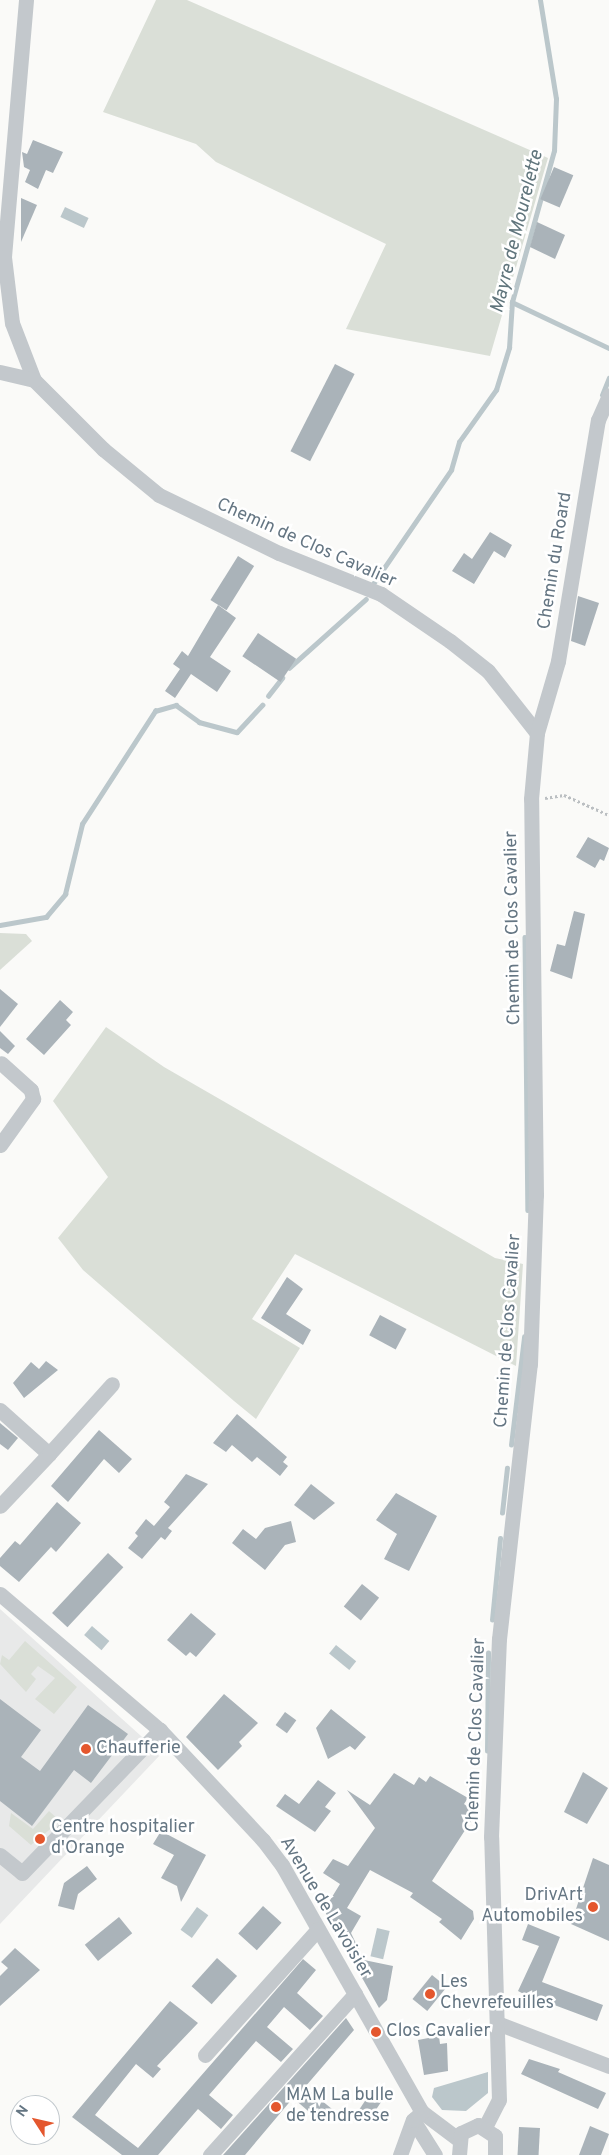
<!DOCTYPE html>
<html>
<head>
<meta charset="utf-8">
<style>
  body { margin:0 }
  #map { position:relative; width:609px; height:2155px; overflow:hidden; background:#fafaf8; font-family:Overpass,sans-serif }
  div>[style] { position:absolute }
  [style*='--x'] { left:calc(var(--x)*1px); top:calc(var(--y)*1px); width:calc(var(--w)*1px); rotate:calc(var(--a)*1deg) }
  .built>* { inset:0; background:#e8e9e9 }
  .green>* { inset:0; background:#dadfd7 }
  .water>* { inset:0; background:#bbc7cb; transform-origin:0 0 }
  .stream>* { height:4.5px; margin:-2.25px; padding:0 2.25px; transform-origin:2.25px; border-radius:2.25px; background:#bbc7cb }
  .building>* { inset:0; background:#aab3b9; transform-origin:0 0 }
  .path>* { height:2.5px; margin-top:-1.25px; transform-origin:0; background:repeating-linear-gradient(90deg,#bbbfc2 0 2.5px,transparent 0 5px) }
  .minor>* { height:15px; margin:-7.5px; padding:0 7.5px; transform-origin:7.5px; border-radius:7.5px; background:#c3c8cc }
  .dots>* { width:14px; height:14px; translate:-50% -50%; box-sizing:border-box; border:2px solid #fff; border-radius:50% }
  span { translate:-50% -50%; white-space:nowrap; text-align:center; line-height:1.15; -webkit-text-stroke:5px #fff; paint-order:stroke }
  .street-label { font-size:18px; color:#657683 }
  .poi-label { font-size:18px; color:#657683 }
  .left { translate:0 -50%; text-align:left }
  .right { translate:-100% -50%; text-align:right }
  .water-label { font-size:19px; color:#60757c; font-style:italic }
  .north { position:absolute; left:10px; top:2095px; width:50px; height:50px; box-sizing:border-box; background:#fff; border:1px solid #c1c8cd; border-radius:50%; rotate:305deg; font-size:14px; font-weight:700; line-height:20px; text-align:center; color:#657683 }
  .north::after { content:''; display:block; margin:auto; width:18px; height:22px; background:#e4572e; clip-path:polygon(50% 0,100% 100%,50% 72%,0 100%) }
</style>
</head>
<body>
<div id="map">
  <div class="built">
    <div style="clip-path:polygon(0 1609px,161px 1754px,0 1924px)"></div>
  </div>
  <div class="green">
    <div style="clip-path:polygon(156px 0,187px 0,548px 158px,490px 356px,346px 329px,386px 244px,216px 162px,196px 144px,103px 112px)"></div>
    <div style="clip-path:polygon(0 933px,26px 934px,32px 941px,0 970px)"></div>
    <div style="clip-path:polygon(106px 1027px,164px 1067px,495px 1258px,523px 1264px,516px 1366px,295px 1254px,252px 1319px,300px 1348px,256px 1419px,234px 1401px,83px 1270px,58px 1238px,108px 1177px,53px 1101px)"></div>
    <div style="clip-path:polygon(25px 1641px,77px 1687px,54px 1714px,35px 1699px,55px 1678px,38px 1666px,31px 1674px,36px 1679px,26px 1692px,0 1664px,2px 1655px,9px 1660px)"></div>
    <div style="clip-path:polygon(49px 1811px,60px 1821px,31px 1845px,9px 1826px,11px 1813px,33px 1829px)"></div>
  </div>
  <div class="water">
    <div style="left:65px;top:207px;width:26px;height:11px;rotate:25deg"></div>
    <div style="left:92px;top:1626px;width:23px;height:12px;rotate:41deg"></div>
    <div style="left:336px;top:1645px;width:26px;height:11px;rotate:39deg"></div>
    <div style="left:197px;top:1907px;width:14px;height:28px;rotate:36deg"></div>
    <div style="left:377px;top:1928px;width:13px;height:29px;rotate:13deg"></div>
    <div style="clip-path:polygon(488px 2072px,488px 2093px,466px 2111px,442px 2110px,432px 2097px,434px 2088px)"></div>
  </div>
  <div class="stream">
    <div style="--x:512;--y:302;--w:107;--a:25.4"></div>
    <div style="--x:602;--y:395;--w:18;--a:-68"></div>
    <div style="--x:373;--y:584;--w:138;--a:-55.6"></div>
    <div style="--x:451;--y:470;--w:29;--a:-74"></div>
    <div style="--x:459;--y:442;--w:64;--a:-54.6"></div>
    <div style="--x:496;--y:390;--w:44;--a:-72.8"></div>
    <div style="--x:509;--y:348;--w:46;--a:-86.3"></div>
    <div style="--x:512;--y:302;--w:157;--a:-74.5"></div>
    <div style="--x:554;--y:151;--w:52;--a:-87.8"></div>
    <div style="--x:556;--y:99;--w:100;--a:-99.2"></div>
    <div style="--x:289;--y:668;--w:103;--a:-41.9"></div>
    <div style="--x:268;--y:696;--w:23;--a:-52"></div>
    <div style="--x:0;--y:925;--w:47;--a:-9.9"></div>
    <div style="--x:46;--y:917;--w:30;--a:-50"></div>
    <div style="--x:65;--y:894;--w:72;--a:-76.3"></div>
    <div style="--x:82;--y:824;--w:135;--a:-57.1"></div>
    <div style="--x:155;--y:711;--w:22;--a:-16"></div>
    <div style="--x:176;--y:705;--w:29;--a:36"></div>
    <div style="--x:199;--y:722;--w:39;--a:15"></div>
    <div style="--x:237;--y:732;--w:37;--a:-47"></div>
    <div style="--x:525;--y:937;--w:273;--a:89.4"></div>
    <div style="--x:511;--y:1445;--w:109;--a:-83.1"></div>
    <div style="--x:502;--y:1513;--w:45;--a:-83.7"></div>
    <div style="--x:492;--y:1620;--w:82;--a:-84.4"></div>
    <div style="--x:487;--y:1751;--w:98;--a:-89.4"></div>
  </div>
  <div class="building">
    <div style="clip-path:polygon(33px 140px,63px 152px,53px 173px,46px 170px,38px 189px,25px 182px,30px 170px,24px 167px,22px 152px,27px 154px)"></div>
    <div style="left:554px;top:167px;width:21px;height:35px;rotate:23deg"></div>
    <div style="clip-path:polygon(21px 198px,37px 205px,21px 242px)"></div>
    <div style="clip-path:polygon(537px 222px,565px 235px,555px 259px,530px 247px)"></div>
    <div style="left:335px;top:364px;width:22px;height:98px;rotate:27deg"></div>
    <div style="clip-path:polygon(490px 532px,512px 545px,505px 558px,494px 551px,474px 584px,452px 571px,464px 553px,472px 559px)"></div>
    <div style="left:238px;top:556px;width:19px;height:52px;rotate:32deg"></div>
    <div style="clip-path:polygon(578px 596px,599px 603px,585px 646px,571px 641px)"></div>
    <div style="clip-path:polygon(218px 605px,236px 618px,210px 657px,231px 671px,217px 692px,191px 674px,175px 698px,165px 691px,180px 669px,173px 664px,182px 651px,188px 656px)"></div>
    <div style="left:258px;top:633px;width:46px;height:28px;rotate:34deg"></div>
    <div style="clip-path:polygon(588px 837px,609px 848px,604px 861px,600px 859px,595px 868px,576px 857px)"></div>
    <div style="clip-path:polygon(574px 911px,585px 914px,572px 979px,550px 971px,557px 944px,565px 946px)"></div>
    <div style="clip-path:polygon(0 989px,18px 1004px,0 1027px)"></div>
    <div style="clip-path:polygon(60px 1000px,73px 1012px,66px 1020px,71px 1025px,44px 1055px,26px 1039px)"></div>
    <div style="clip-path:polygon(0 1031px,15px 1046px,8px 1054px,0 1048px)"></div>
    <div style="clip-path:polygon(287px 1277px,303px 1289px,286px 1314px,311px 1330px,303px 1345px,261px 1318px)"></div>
    <div style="left:380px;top:1315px;width:30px;height:23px;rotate:28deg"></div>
    <div style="clip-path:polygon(46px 1361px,58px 1370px,24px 1398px,13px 1383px,31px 1362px,39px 1369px)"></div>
    <div style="clip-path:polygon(237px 1414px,287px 1457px,283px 1462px,288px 1466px,280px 1476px,257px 1457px,252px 1462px,232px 1445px,226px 1452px,213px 1443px)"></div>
    <div style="clip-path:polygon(0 1423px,18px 1438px,8px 1450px,0 1444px)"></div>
    <div style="clip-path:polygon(99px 1430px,132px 1459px,119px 1473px,104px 1459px,68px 1502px,51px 1486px)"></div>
    <div style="clip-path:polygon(186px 1474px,208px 1484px,168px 1528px,172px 1531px,165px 1540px,161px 1537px,142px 1559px,128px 1548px,138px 1536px,135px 1533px,146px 1519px,154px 1526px,170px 1507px,164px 1502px)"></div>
    <div style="clip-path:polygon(311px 1484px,335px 1503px,314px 1520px,294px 1505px)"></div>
    <div style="clip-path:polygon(396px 1493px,437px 1516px,409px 1571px,384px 1559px,397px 1534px,376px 1520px)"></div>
    <div style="clip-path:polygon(57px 1502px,81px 1523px,56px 1552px,51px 1547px,19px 1582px,0 1566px,0 1558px,15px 1541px,20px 1545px)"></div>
    <div style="clip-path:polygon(291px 1521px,296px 1542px,285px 1545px,265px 1570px,232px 1543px,243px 1529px,256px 1539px,265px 1528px)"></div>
    <div style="left:108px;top:1553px;width:21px;height:82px;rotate:43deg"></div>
    <div style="left:362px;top:1584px;width:22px;height:29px;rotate:39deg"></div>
    <div style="clip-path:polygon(191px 1613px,216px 1634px,196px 1657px,190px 1652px,186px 1656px,167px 1640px)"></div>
    <div style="clip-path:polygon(224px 1694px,258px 1723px,239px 1742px,242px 1746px,218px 1770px,186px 1737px)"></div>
    <div style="clip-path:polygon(0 1699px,41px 1730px,21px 1757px,40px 1771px,88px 1705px,128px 1734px,91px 1783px,74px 1770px,32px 1826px,0 1801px)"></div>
    <div style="clip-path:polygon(331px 1709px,366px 1737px,355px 1750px,350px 1746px,328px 1759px,316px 1728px)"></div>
    <div style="left:285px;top:1712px;width:14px;height:16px;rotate:36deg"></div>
    <div style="clip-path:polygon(583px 1772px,608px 1788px,587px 1824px,564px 1812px)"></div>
    <div style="clip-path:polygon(394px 1773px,414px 1785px,419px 1777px,426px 1782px,430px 1776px,468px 1798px,464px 1804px,472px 1810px,467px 1818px,471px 1821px,432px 1881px,473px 1911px,474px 1919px,461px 1940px,439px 1922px,442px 1919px,410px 1897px,413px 1893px,370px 1870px,347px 1908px,361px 1916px,351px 1933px,364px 1960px,393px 1966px,387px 2000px,379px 2008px,324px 1910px,340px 1884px,323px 1873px,333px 1859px,348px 1866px,375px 1828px,347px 1790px,370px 1805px)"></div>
    <div style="clip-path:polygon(318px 1780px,336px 1793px,325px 1807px,331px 1811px,315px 1832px,276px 1806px,285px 1794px,299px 1804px)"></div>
    <div style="clip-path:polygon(161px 1831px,206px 1855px,181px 1902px,177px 1886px,161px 1878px,174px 1855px,153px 1844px)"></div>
    <div style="clip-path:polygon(593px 1858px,609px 1865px,609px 1941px,571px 1924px)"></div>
    <div style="clip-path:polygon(87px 1866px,97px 1879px,78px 1894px,74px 1910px,58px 1906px,64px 1883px)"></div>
    <div style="left:263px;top:1906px;width:25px;height:37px;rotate:42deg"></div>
    <div style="left:119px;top:1917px;width:21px;height:44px;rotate:51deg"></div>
    <div style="clip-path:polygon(528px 1924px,560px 1937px,542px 1982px,603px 2005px,597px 2021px,549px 2003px,547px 2006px,518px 1991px,539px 1946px,522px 1940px)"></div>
    <div style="clip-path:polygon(15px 1948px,40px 1970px,0 2006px,0 1976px,8px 1968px,1px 1962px)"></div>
    <div style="left:217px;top:1958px;width:27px;height:38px;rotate:42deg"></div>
    <div style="clip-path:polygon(303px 1959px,316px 1970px,297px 1993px,323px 2016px,310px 2030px,284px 2007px,267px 2027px,293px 2049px,281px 2062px,256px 2041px,209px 2095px,233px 2115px,221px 2129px,198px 2109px,158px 2155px,122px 2155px,72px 2117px,170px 2001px,198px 2023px,157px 2066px,161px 2069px,153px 2078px,136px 2064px,95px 2115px,138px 2148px)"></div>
    <div style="left:432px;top:1975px;width:19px;height:31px;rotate:39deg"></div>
    <div style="clip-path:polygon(346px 2018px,354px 2030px,305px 2087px,332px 2109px,321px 2122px,293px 2098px,245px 2155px,223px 2155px)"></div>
    <div style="clip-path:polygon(439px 2036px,440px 2044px,447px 2043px,448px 2071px,424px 2075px,418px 2040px)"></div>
    <div style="clip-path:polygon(529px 2059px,560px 2069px,558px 2072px,606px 2093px,598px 2109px,521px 2074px)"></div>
    <div style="left:371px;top:2092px;width:14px;height:24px;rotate:34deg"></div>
    <div style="clip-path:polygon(590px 2126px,609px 2134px,601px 2155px,579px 2155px)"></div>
    <div style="left:519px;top:2127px;width:21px;height:28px;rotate:3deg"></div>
  </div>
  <div class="path">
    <div style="--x:545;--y:798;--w:19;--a:-9"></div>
    <div style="--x:564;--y:795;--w:49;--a:24"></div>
  </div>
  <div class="minor">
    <div style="--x:26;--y:0;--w:258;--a:94.9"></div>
    <div style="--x:4;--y:257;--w:66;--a:83.1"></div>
    <div style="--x:12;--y:323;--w:61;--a:68.9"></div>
    <div style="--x:34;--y:380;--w:98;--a:45"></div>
    <div style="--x:103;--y:449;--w:72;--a:39.4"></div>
    <div style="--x:159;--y:495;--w:133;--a:25.8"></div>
    <div style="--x:279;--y:553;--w:110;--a:21.9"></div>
    <div style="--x:381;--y:594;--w:83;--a:34.3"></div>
    <div style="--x:450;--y:641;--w:48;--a:38.3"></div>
    <div style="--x:488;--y:671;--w:79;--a:51.7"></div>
    <div style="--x:0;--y:372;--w:35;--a:13"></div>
    <div style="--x:0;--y:1145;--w:57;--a:-54.3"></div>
    <div style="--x:33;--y:1099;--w:9;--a:-103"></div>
    <div style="--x:31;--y:1090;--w:40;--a:-138"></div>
    <div style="--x:0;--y:1410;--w:66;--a:41.9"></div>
    <div style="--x:49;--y:1454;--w:71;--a:133.3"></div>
    <div style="--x:49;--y:1454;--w:94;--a:-48"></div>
    <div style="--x:0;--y:1594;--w:210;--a:40.4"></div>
    <div style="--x:160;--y:1730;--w:151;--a:46.9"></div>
    <div style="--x:263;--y:1840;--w:31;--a:53"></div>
    <div style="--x:282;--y:1865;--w:284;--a:60.5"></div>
    <div style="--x:422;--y:2112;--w:45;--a:36.9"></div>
    <div style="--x:0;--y:1855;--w:28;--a:39"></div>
    <div style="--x:22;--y:1873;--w:199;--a:-46"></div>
    <div style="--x:497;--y:2023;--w:120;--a:21"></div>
    <div style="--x:205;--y:2055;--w:169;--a:-48.1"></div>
    <div style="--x:413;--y:2120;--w:41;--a:57.8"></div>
    <div style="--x:485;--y:2127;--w:30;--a:-63"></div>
    <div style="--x:499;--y:2100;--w:263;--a:-91.7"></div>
    <div style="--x:491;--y:1837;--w:198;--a:-87.7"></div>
    <div style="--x:499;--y:1639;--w:277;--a:-83.6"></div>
    <div style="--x:530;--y:1364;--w:169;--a:-88"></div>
    <div style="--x:536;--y:1195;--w:396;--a:-90.7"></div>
    <div style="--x:531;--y:799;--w:66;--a:-84.8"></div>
    <div style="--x:537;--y:733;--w:75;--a:-73.7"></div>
    <div style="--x:558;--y:661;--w:244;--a:-80.6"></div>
    <div style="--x:598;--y:420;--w:27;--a:-66"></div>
    <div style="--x:210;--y:2155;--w:217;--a:-48"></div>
    <div style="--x:400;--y:2155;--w:37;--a:-70"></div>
    <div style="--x:413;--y:2120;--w:12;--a:-42"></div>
    <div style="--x:459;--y:2155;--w:22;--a:-85"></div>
    <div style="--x:461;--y:2133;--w:19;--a:-25"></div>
    <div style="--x:478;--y:2125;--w:20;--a:33"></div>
    <div style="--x:495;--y:2136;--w:19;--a:90"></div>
  </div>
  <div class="dots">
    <div style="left:86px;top:1749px;background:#e4572e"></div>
    <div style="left:40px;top:1839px;background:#e4572e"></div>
    <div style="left:593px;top:1907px;background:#e4572e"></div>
    <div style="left:430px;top:1994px;background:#e4572e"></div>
    <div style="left:376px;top:2032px;background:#e4572e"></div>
    <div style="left:276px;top:2107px;background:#e4572e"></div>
  </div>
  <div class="street-label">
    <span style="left:306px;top:544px;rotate:24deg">Chemin de Clos Cavalier</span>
    <span style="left:556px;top:561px;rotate:-81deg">Chemin du Roard</span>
    <span style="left:514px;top:928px;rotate:-91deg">Chemin de Clos Cavalier</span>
    <span style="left:509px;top:1331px;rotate:-86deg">Chemin de Clos Cavalier</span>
    <span style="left:477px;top:1735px;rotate:-88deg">Chemin de Clos Cavalier</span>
    <span style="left:325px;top:1908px;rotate:59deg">Avenue de Lavoisier</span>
  </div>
  <div class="poi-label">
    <span class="left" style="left:96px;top:1749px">Chaufferie</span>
    <span class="left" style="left:51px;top:1839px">Centre hospitalier<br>d'Orange</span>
    <span class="right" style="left:583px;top:1907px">DrivArt<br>Automobiles</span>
    <span class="left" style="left:440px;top:1994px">Les<br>Chevrefeuilles</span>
    <span class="left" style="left:386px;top:2032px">Clos Cavalier</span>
    <span class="left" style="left:286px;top:2107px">MAM La bulle<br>de tendresse</span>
  </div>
  <div class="water-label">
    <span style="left:518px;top:232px;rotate:-76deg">Mayre de Mourelette</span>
  </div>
  <div class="north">N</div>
</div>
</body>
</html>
